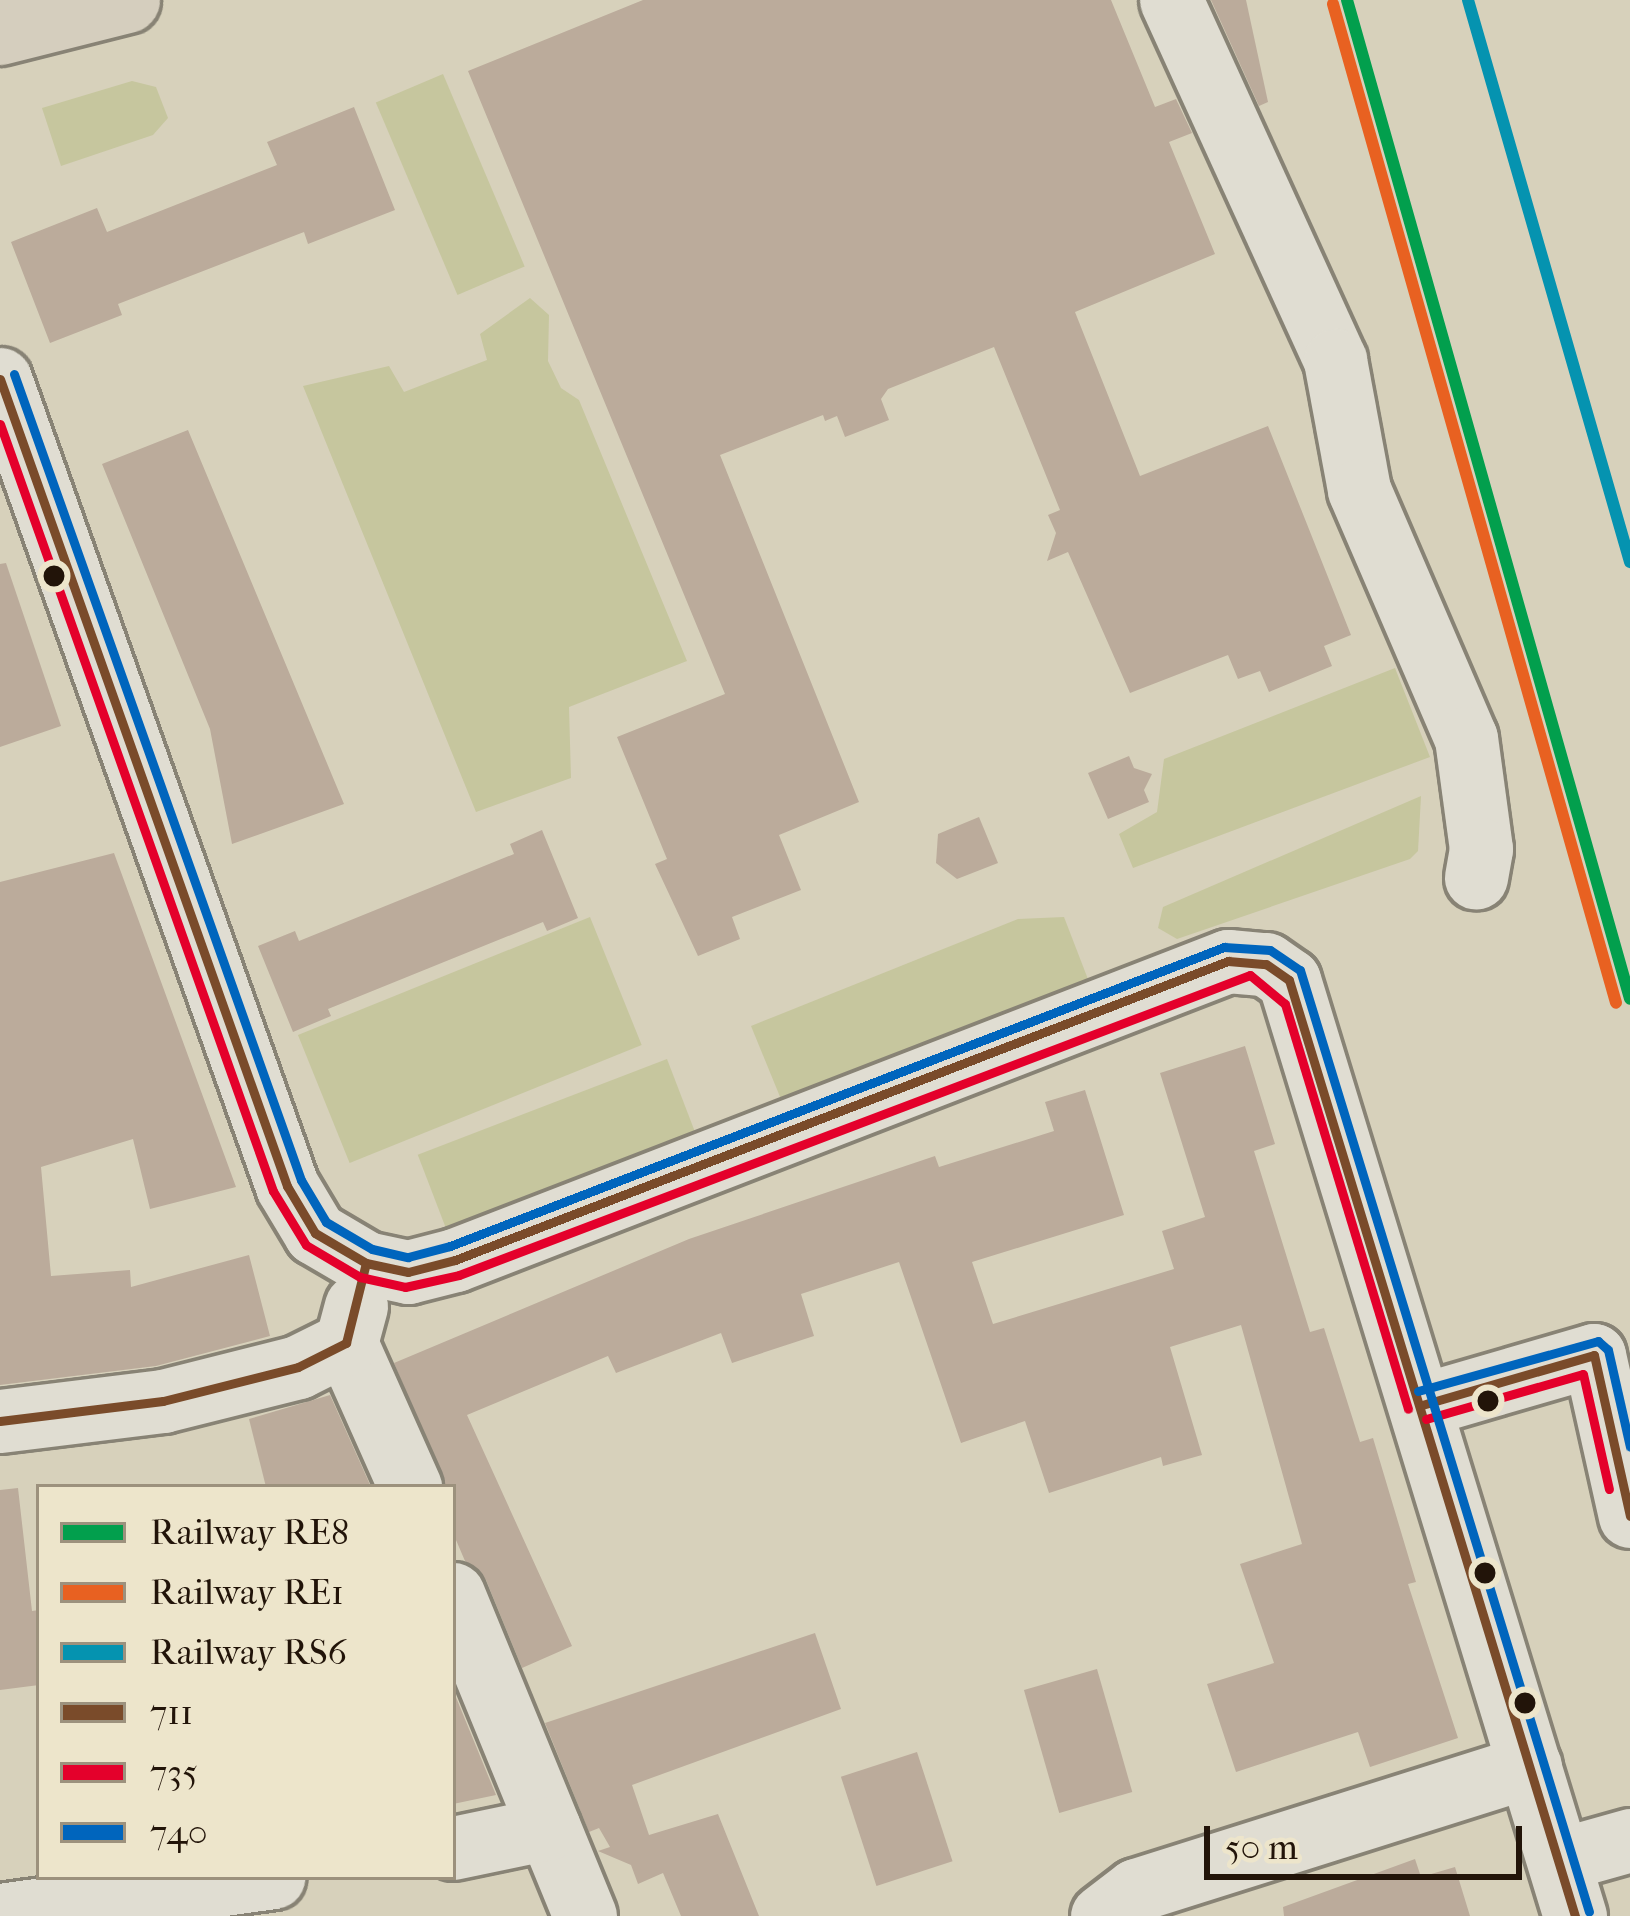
<!DOCTYPE html>
<html>
<head>
<meta charset="utf-8">
<style>
  body { margin:0 }
  #map { position:relative; width:1630px; height:1916px; overflow:hidden; background:#d7d1bb; font-family:"IM FELL French Canon",serif }
  div>[style] { position:absolute }
  [style*='--x'] { left:calc(var(--x)*1px); top:calc(var(--y)*1px); width:calc(var(--w)*1px); rotate:calc(var(--a)*1deg) }
  .green>* { inset:0; background:#c6c69e; transform-origin:0 0 }
  .building>* { inset:0; background:#bbab9b; transform-origin:0 0 }
  .roads { filter:drop-shadow(3px 0 #888375) drop-shadow(-3px 0 #888375) drop-shadow(0 3px #888375) drop-shadow(0 -3px #888375) }
  .minor>* { height:63px; margin:-31.5px; padding:0 31.5px; transform-origin:31.5px; border-radius:31.5px; background:#e0ddd2 }
  .major>* { height:66px; margin:-33px; padding:0 33px; transform-origin:33px; border-radius:33px; background:#d5cebe }
  .bus-1>* { height:9px; margin:-4.5px; padding:0 4.5px; transform-origin:4.5px; border-radius:4.5px; background:#7a4b2a }
  .bus-2>* { height:9px; margin:-4.5px; padding:0 4.5px; transform-origin:4.5px; border-radius:4.5px; background:#e4002b }
  .bus-3>* { height:9px; margin:-4.5px; padding:0 4.5px; transform-origin:4.5px; border-radius:4.5px; background:#0065bd }
  .rail-1>* { height:12px; margin:-6px; padding:0 6px; transform-origin:6px; border-radius:6px; background:#029f4d }
  .rail-2>* { height:12px; margin:-6px; padding:0 6px; transform-origin:6px; border-radius:6px; background:#e86121 }
  .rail-3>* { height:12px; margin:-6px; padding:0 6px; transform-origin:6px; border-radius:6px; background:#0593b0 }
  .dots>* { width:33px; height:33px; translate:-50% -50%; box-sizing:border-box; border:6px solid #ede5cb; border-radius:50% }
  span { translate:-50% -50%; white-space:nowrap; text-align:center; line-height:1.15; -webkit-text-stroke:12px #ede5cb; paint-order:stroke }
  .legend { position:absolute; left:36px; top:1484px; width:420px; height:396px; box-sizing:border-box; background:#ede5cb; border:3px solid #9c917d; margin:0; padding:15px 21px; list-style:none; font-size:36px; color:#221409 }
  .legend li { display:flex; align-items:center; gap:24px; height:60px }
  .legend b { width:60px; border:3px solid #9c917d }
  .scale { position:absolute; left:1204px; top:1826px; width:318px; height:54px; box-sizing:border-box; border:6px solid #221409; border-top:0; padding-left:15px; font-size:36px; line-height:42px; white-space:nowrap; color:#221409; -webkit-text-stroke:9px #ede5cb; paint-order:stroke }
</style>
</head>
<body>
<div id="map">
  <div class="green">
    <div style="left:443px;top:74px;width:209px;height:73px;rotate:67deg"></div>
    <div style="clip-path:polygon(132px 81px,156px 87px,168px 118px,153px 135px,61px 166px,42px 108px)"></div>
    <div style="clip-path:polygon(530px 298px,549px 315px,548px 361px,561px 388px,579px 400px,687px 661px,569px 707px,571px 778px,476px 812px,303px 386px,389px 366px,404px 392px,487px 360px,480px 334px)"></div>
    <div style="clip-path:polygon(1395px 668px,1430px 757px,1133px 868px,1119px 834px,1157px 812px,1164px 759px)"></div>
    <div style="clip-path:polygon(1421px 796px,1418px 851px,1410px 859px,1177px 939px,1158px 928px,1163px 907px)"></div>
    <div style="left:590px;top:917px;width:138px;height:315px;rotate:68deg"></div>
    <div style="clip-path:polygon(1064px 917px,1091px 987px,785px 1109px,751px 1026px,1018px 919px)"></div>
    <div style="left:667px;top:1059px;width:91px;height:267px;rotate:69deg"></div>
  </div>
  <div class="building">
    <div style="clip-path:polygon(643px 0,1111px 0,1155px 107px,1176px 99px,1192px 133px,1169px 142px,1215px 254px,1075px 312px,1140px 476px,1268px 426px,1351px 635px,1324px 646px,1332px 666px,1269px 692px,1260px 671px,1238px 679px,1228px 655px,1130px 693px,1068px 552px,1047px 561px,1056px 533px,1048px 515px,1060px 510px,994px 347px,888px 389px,881px 399px,889px 420px,845px 437px,837px 416px,825px 421px,823px 415px,720px 455px,859px 802px,779px 835px,801px 890px,732px 917px,740px 939px,698px 956px,655px 864px,667px 859px,617px 737px,725px 694px,468px 71px)"></div>
    <div style="clip-path:polygon(1211px 0,1246px 0,1268px 102px,1259px 106px)"></div>
    <div style="clip-path:polygon(354px 107px,395px 210px,308px 244px,304px 232px,118px 304px,122px 315px,50px 343px,11px 242px,97px 208px,107px 232px,277px 165px,267px 142px)"></div>
    <div style="clip-path:polygon(188px 430px,344px 804px,232px 844px,210px 729px,102px 464px)"></div>
    <div style="clip-path:polygon(6px 563px,61px 726px,0 747px,0 564px)"></div>
    <div style="clip-path:polygon(1129px 756px,1134px 768px,1152px 774px,1144px 790px,1149px 802px,1108px 819px,1088px 773px)"></div>
    <div style="clip-path:polygon(979px 817px,998px 863px,957px 879px,936px 863px,938px 834px)"></div>
    <div style="clip-path:polygon(542px 830px,578px 918px,547px 931px,543px 922px,328px 1009px,331px 1016px,293px 1032px,258px 946px,295px 931px,299px 941px,514px 854px,510px 844px)"></div>
    <div style="clip-path:polygon(114px 853px,236px 1187px,150px 1209px,133px 1139px,41px 1167px,51px 1276px,130px 1270px,131px 1287px,249px 1255px,270px 1336px,156px 1366px,0 1385px,0 882px)"></div>
    <div style="clip-path:polygon(1245px 1046px,1275px 1144px,1254px 1151px,1310px 1332px,1324px 1328px,1360px 1442px,1373px 1438px,1416px 1582px,1408px 1584px,1458px 1738px,1370px 1767px,1358px 1732px,1236px 1772px,1207px 1684px,1274px 1663px,1240px 1564px,1302px 1544px,1241px 1325px,1170px 1347px,1202px 1455px,1163px 1466px,1161px 1457px,1049px 1493px,1025px 1421px,961px 1443px,899px 1262px,801px 1294px,814px 1336px,732px 1363px,721px 1333px,616px 1373px,608px 1356px,467px 1415px,572px 1646px,522px 1668px,486px 1580px,465px 1561px,453px 1533px,453px 1487px,445px 1487px,394px 1363px,689px 1239px,935px 1156px,939px 1167px,1054px 1131px,1045px 1102px,1085px 1090px,1124px 1215px,972px 1262px,993px 1324px,1174px 1269px,1162px 1231px,1205px 1217px,1160px 1073px)"></div>
    <div style="clip-path:polygon(330px 1395px,371px 1487px,266px 1487px,249px 1419px)"></div>
    <div style="clip-path:polygon(18px 1488px,32px 1611px,39px 1610px,39px 1685px,0 1690px,0 1490px)"></div>
    <div style="clip-path:polygon(815px 1633px,841px 1709px,632px 1785px,649px 1835px,718px 1814px,759px 1916px,681px 1916px,663px 1873px,638px 1884px,631px 1865px,598px 1851px,610px 1847px,599px 1828px,589px 1832px,545px 1723px)"></div>
    <div style="left:1097px;top:1669px;width:128px;height:76px;rotate:74deg"></div>
    <div style="clip-path:polygon(453px 1690px,496px 1795px,453px 1804px)"></div>
    <div style="left:917px;top:1752px;width:115px;height:80px;rotate:72deg"></div>
    <div style="clip-path:polygon(1415px 1859px,1421px 1877px,1455px 1867px,1470px 1916px,1284px 1916px,1283px 1907px)"></div>
  </div>
  <div class="roads">
    <div class="minor">
      <div style="--x:1171;--y:0;--w:396;--a:65.5"></div>
      <div style="--x:1335;--y:360;--w:132;--a:79.5"></div>
      <div style="--x:1359;--y:490;--w:270;--a:66.7"></div>
      <div style="--x:1466;--y:738;--w:112;--a:82.3"></div>
      <div style="--x:1481;--y:849;--w:29;--a:100"></div>
      <div style="--x:0;--y:379;--w:857;--a:70.42"></div>
      <div style="--x:287;--y:1186;--w:55;--a:59.2"></div>
      <div style="--x:315;--y:1233;--w:59;--a:30.5"></div>
      <div style="--x:366;--y:1263;--w:43;--a:12.1"></div>
      <div style="--x:408;--y:1272;--w:49;--a:-14.3"></div>
      <div style="--x:455;--y:1260;--w:829;--a:-21.15"></div>
      <div style="--x:1228;--y:961;--w:38;--a:5"></div>
      <div style="--x:1266;--y:964;--w:28;--a:35"></div>
      <div style="--x:1289;--y:980;--w:979;--a:73.01"></div>
      <div style="--x:356;--y:1306;--w:38;--a:105"></div>
      <div style="--x:346;--y:1343;--w:158;--a:66"></div>
      <div style="--x:1422;--y:1405;--w:179;--a:-16.2"></div>
      <div style="--x:1594;--y:1355;--w:165;--a:77.4"></div>
      <div style="--x:0;--y:1421;--w:164;--a:-7"></div>
      <div style="--x:163;--y:1401;--w:139;--a:-14.1"></div>
      <div style="--x:298;--y:1367;--w:54;--a:-26.6"></div>
      <div style="--x:453;--y:1594;--w:348;--a:67.7"></div>
      <div style="--x:453;--y:1848;--w:98;--a:-11.8"></div>
      <div style="--x:1559;--y:1860;--w:74;--a:-15.7"></div>
      <div style="--x:0;--y:1915;--w:276;--a:-7.9"></div>
      <div style="--x:1102;--y:1916;--w:43;--a:-37.4"></div>
      <div style="--x:1136;--y:1890;--w:413;--a:-17.5"></div>
    </div>
    <div class="major">
      <div style="--x:0;--y:32;--w:131;--a:-14.1"></div>
    </div>
  </div>
  <div class="bus-1">
    <div style="--x:0;--y:379;--w:857;--a:70.42"></div>
    <div style="--x:287;--y:1186;--w:55;--a:59.2"></div>
    <div style="--x:315;--y:1233;--w:59;--a:30.5"></div>
    <div style="--x:366;--y:1263;--w:43;--a:12.1"></div>
    <div style="--x:408;--y:1272;--w:49;--a:-14.3"></div>
    <div style="--x:455;--y:1260;--w:829;--a:-21.15"></div>
    <div style="--x:1228;--y:961;--w:38;--a:5"></div>
    <div style="--x:1266;--y:964;--w:28;--a:35"></div>
    <div style="--x:1289;--y:980;--w:979;--a:73.01"></div>
    <div style="--x:1422;--y:1405;--w:179;--a:-16.2"></div>
    <div style="--x:1594;--y:1355;--w:165;--a:77.4"></div>
    <div style="--x:0;--y:1421;--w:164;--a:-7"></div>
    <div style="--x:163;--y:1401;--w:139;--a:-14.1"></div>
    <div style="--x:298;--y:1367;--w:54;--a:-26.6"></div>
    <div style="--x:346;--y:1343;--w:82;--a:-76"></div>
  </div>
  <div class="bus-2">
    <div style="--x:0;--y:424;--w:814;--a:70.41"></div>
    <div style="--x:273;--y:1191;--w:63;--a:58.6"></div>
    <div style="--x:306;--y:1245;--w:63;--a:30.7"></div>
    <div style="--x:360;--y:1277;--w:46;--a:12.5"></div>
    <div style="--x:405;--y:1287;--w:55;--a:-12.5"></div>
    <div style="--x:459;--y:1275;--w:846;--a:-20.77"></div>
    <div style="--x:1250;--y:975;--w:45;--a:39.6"></div>
    <div style="--x:1285;--y:1004;--w:423;--a:73.1"></div>
    <div style="--x:1426;--y:1419;--w:163;--a:-16"></div>
    <div style="--x:1583;--y:1374;--w:118;--a:77.3"></div>
  </div>
  <div class="bus-3">
    <div style="--x:14;--y:374;--w:856;--a:70.4"></div>
    <div style="--x:301;--y:1180;--w:49;--a:59.2"></div>
    <div style="--x:326;--y:1222;--w:53;--a:30.4"></div>
    <div style="--x:372;--y:1249;--w:37;--a:13"></div>
    <div style="--x:408;--y:1257;--w:43;--a:-14.7"></div>
    <div style="--x:450;--y:1246;--w:830;--a:-21.12"></div>
    <div style="--x:1224;--y:947;--w:46;--a:3.7"></div>
    <div style="--x:1270;--y:950;--w:36;--a:34"></div>
    <div style="--x:1300;--y:970;--w:985;--a:72.94"></div>
    <div style="--x:1418;--y:1391;--w:187;--a:-15.5"></div>
    <div style="--x:1598;--y:1341;--w:13;--a:42"></div>
    <div style="--x:1608;--y:1350;--w:99;--a:77.2"></div>
  </div>
  <div class="rail-1">
    <div style="--x:1347;--y:0;--w:1038;--a:74.18"></div>
  </div>
  <div class="rail-2">
    <div style="--x:1333;--y:4;--w:1038;--a:74.18"></div>
  </div>
  <div class="rail-3">
    <div style="--x:1468;--y:0;--w:585;--a:73.92"></div>
  </div>
  <div class="dots">
    <div style="left:54px;top:576px;background:#221409"></div>
    <div style="left:1488px;top:1401px;background:#221409"></div>
    <div style="left:1485px;top:1573px;background:#221409"></div>
    <div style="left:1525px;top:1703px;background:#221409"></div>
  </div>
  <ul class="legend">
  <li><b style="height:15px;background:#029f4d"></b>Railway RE8</li>
  <li><b style="height:15px;background:#e86121"></b>Railway RE1</li>
  <li><b style="height:15px;background:#0593b0"></b>Railway RS6</li>
  <li><b style="height:15px;background:#7a4b2a"></b>711</li>
  <li><b style="height:15px;background:#e4002b"></b>735</li>
  <li><b style="height:15px;background:#0065bd"></b>740</li>
  </ul>
  <div class="scale">50 m</div>
</div>
</body>
</html>
